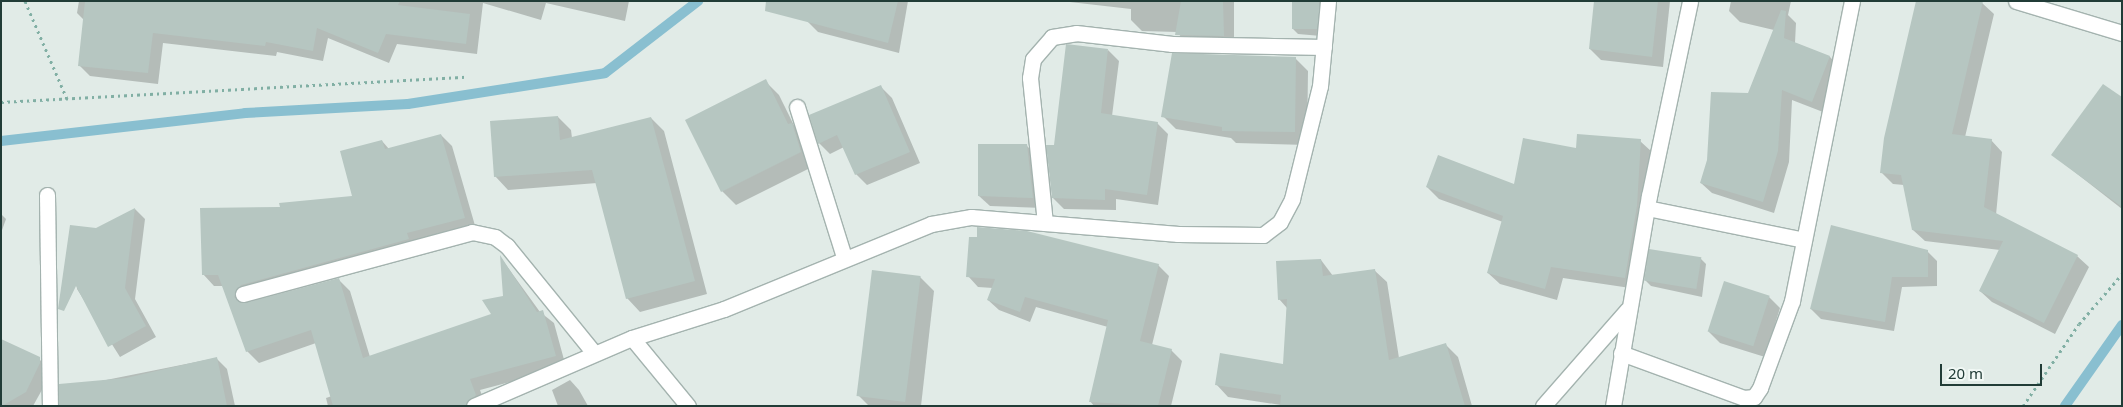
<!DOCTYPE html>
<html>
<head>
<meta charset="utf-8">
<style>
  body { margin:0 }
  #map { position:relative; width:2123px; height:407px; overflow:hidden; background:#e1ebe7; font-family:"Noto Sans",sans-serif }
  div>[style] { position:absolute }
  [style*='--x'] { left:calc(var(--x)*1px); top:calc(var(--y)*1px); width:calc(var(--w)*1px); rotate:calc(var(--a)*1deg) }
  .shadow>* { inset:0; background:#0003 }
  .stream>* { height:10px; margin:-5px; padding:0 5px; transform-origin:5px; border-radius:5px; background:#89bfd0 }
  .building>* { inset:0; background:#b6c6c1; transform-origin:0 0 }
  .path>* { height:3px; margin-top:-1.5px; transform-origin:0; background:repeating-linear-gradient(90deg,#81afa4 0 2.5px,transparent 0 6.5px) }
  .roads { filter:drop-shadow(1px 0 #a4b3af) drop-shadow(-1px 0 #a4b3af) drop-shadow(0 1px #a4b3af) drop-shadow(0 -1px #a4b3af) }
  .minor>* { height:15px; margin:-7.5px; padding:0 7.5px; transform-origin:7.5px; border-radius:7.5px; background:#fff }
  span { translate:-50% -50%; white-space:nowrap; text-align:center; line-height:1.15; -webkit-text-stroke:4px #f1f8f5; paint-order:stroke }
  .frame { position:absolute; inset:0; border:2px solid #213c37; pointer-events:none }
  .scale { position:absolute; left:1940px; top:364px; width:102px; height:22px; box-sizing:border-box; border:2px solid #213c37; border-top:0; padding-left:6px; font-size:15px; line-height:18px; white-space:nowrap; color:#213c37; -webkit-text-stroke:4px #f1f8f5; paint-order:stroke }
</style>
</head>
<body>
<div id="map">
  <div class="shadow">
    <div style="clip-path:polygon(79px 1px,629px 1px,625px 21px,546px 3px,541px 20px,483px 3px,477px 54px,397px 44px,389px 63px,328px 38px,323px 61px,277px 52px,276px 56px,163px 43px,158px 84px,90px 76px,79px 65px,84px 20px,77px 13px)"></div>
    <div style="clip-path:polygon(812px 1px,908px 1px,899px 53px,818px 32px,807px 21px)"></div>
    <div style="clip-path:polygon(1061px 1px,1234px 1px,1234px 46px,1188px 45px,1177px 32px,1142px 31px,1131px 20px,1131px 9px)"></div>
    <div style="clip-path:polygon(1293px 1px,1328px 1px,1321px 36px,1298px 34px,1292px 28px)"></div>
    <div style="clip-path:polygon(1596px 1px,1670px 1px,1663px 67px,1601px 60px,1590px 49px)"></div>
    <div style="clip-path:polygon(1731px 1px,1791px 1px,1788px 15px,1796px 23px,1795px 43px,1830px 57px,1840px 68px,1823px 112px,1792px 100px,1789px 162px,1774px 213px,1712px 193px,1701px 183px,1748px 95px,1774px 30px,1740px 22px,1729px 11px)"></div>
    <div style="clip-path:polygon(1982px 3px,1994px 14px,1965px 137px,1991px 140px,2002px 152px,1996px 215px,2077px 256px,2089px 267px,2055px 334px,1992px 302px,1980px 291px,2000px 250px,1925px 241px,1913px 230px,1904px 185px,1893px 184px,1882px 173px)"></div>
    <div style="clip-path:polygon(1108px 50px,1119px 61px,1112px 116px,1157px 123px,1168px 134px,1158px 205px,1116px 199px,1116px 210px,1064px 209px,1053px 198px,1055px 146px)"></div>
    <div style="clip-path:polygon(1295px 58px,1308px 71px,1307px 145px,1236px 143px,1231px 138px,1176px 129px,1163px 116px)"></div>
    <div style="clip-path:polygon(765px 81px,779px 95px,814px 166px,736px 205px,722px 191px)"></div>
    <div style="clip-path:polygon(881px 87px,892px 98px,920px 163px,867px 185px,856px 174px,844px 147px,830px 154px,819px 143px)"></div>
    <div style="clip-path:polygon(2122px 99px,2122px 209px,2053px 155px)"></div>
    <div style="clip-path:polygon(558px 117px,571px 130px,572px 138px,651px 118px,664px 131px,707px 294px,640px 312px,627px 298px,597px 183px,508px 190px,495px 176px)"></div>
    <div style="clip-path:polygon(441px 135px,452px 146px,476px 229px,252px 296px,248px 304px,338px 279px,350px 291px,370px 357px,493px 315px,504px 297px,501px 258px,540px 312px,554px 323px,566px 367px,480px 390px,486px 406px,328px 406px,326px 398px,332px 396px,316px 343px,259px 363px,247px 351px,223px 286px,214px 286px,203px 274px,281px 208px,354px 198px,382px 141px,389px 149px)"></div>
    <div style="clip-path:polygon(1640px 141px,1652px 152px,1637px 289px,1563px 278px,1557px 300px,1500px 284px,1488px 273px,1503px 222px,1439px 199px,1427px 187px,1515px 186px,1577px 149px)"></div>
    <div style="clip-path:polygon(1027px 146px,1038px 157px,1043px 208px,990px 206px,979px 196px)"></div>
    <div style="clip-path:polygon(135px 209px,145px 219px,135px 299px,156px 337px,120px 357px,77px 289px,76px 270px,96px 230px)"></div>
    <div style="clip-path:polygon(1px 214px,6px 219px,1px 233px)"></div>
    <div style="clip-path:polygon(1927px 251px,1937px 261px,1937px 286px,1902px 287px,1894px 331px,1821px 319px,1811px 309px)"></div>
    <div style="clip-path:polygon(1700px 258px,1706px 264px,1702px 297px,1651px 286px,1645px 280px)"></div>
    <div style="clip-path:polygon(1321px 260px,1333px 276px,1374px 270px,1387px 282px,1399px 358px,1445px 344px,1458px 357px,1472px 406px,1281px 405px,1228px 397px,1216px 384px,1284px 365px,1287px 308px,1279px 299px)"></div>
    <div style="clip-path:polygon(1158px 265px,1169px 276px,1152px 345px,1171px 350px,1182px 361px,1171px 406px,1094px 406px,1090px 401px,1108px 327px,1036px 307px,1030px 322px,999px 310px,988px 300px,993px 288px,978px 287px,968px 276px)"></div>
    <div style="clip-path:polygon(920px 277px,934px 291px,921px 406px,869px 406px,859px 396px)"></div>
    <div style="clip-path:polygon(1769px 297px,1780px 308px,1765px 357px,1720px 343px,1709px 332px)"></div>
    <div style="clip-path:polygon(1px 341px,37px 357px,48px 368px,48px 379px,33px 406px,1px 406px)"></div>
    <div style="clip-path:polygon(216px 358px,227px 369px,235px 406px,88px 406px,86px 384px)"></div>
    <div style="clip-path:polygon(570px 380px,579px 390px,588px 406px,558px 406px,552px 390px)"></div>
  </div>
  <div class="stream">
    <div style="--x:1;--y:141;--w:246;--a:-6.5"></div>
    <div style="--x:245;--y:113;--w:163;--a:-3.2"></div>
    <div style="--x:408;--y:104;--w:199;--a:-8.9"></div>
    <div style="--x:605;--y:73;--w:118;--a:-37.7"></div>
    <div style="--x:2065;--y:406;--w:99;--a:-54.9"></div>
  </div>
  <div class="building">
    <div style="clip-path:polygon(85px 1px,400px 1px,398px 5px,470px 14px,466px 44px,386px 34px,378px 53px,317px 28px,313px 51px,266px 42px,265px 46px,153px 33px,148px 73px,78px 66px)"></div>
    <div style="clip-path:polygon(766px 1px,898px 1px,888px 43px,765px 11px)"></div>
    <div style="clip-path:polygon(1181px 1px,1223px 1px,1224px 36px,1175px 35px)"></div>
    <div style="left:1292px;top:1px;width:27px;height:28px"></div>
    <div style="clip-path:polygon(1594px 1px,1658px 1px,1652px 57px,1589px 49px)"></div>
    <div style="clip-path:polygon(1916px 1px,1983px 1px,1952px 134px,1992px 139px,1984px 207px,2078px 255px,2044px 323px,1979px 291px,2003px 241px,1912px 230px,1901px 175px,1880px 173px,1884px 138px)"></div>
    <div style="clip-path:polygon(1781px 10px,1786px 11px,1784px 38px,1830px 56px,1812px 102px,1782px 90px,1778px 151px,1763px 202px,1700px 183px,1707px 160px,1711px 92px,1748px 93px)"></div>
    <div style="clip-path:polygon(1066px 44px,1108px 49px,1101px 113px,1158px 122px,1147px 195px,1105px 189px,1105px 200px,1052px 198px,1046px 145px,1054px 145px)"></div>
    <div style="clip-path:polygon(1172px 53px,1296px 57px,1295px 132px,1222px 131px,1222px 127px,1161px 117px)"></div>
    <div style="clip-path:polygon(766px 79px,788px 124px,792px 123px,801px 152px,721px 192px,685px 120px)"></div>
    <div style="clip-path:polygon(2103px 84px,2122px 97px,2122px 207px,2051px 155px)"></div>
    <div style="clip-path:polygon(881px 85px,910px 152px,855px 175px,837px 135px,818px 144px,809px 115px)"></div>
    <div style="clip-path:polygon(558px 116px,560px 140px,651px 117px,695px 281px,626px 299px,592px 170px,494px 177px,490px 121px)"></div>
    <div style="clip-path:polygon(441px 134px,465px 218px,407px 233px,409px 239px,241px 285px,234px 297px,245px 303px,339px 278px,363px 358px,491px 314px,482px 300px,503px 296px,500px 255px,537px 312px,543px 310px,556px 356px,470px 379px,476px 395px,465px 406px,333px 406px,311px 330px,246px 352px,218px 275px,202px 275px,200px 208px,280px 207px,279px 203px,352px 196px,340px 151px,382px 140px,385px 149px)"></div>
    <div style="clip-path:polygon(1577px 134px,1641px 139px,1637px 206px,1625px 278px,1551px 267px,1545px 289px,1487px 273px,1503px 216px,1426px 187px,1438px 155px,1514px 184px,1523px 138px,1576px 148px)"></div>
    <div style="clip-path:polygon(978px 144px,1027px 144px,1033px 198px,978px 196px)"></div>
    <div style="clip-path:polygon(135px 208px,125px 288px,146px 326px,108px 347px,76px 286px,64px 311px,58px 309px,70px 225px,96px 228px)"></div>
    <div style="clip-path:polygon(1831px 225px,1928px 250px,1928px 277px,1892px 277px,1885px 322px,1810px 309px)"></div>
    <div style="clip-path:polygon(977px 227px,1027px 231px,1159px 264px,1140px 341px,1172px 349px,1158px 406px,1089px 402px,1108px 320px,1025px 297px,1020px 312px,987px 300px,995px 279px,966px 277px,969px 237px,977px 237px)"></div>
    <div style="left:1649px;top:249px;width:53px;height:32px;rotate:9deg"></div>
    <div style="clip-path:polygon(1321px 259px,1323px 276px,1375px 269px,1389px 360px,1446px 343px,1465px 406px,1280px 406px,1281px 395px,1215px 385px,1220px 353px,1283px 364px,1287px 299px,1278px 300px,1276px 261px)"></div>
    <div style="left:872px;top:270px;width:49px;height:127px;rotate:7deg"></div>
    <div style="left:1724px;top:281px;width:48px;height:53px;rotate:18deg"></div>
    <div style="clip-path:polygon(1px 339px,40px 357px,40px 363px,26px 392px,2px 406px)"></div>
    <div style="clip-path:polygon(217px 357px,227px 406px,59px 406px,59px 384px,126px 378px)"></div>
  </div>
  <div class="path">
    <div style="--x:25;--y:1;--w:107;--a:66.8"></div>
    <div style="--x:1;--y:102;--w:466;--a:-3.1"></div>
    <div style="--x:2023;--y:406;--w:99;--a:-55.7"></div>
    <div style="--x:2079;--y:324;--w:66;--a:-49.3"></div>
  </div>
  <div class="roads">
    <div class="minor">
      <div style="--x:2016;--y:1;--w:111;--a:16.8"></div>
      <div style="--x:797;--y:107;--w:157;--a:72.6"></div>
      <div style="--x:47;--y:195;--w:211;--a:89.2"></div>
      <div style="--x:1647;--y:208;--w:160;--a:11.5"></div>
      <div style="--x:1045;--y:223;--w:146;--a:-95.9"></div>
      <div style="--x:1030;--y:78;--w:19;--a:-81"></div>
      <div style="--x:1033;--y:59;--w:29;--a:-49"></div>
      <div style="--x:1052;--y:37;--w:24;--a:-9"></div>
      <div style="--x:1076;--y:33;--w:97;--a:6.5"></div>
      <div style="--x:1172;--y:44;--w:152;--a:1.1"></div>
      <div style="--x:243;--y:294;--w:237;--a:-15.1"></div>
      <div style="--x:472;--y:232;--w:24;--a:12"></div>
      <div style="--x:495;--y:237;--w:15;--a:37"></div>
      <div style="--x:507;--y:246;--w:138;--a:50.9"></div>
      <div style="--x:1621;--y:353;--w:131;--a:20.1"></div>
      <div style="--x:1744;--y:398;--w:10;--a:-6"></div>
      <div style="--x:1754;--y:397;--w:11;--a:-56"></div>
      <div style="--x:1760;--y:388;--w:93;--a:-69.8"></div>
      <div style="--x:1792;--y:301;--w:306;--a:-78.7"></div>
      <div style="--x:474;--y:406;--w:172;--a:-23.3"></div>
      <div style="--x:688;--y:406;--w:88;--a:-129.5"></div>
      <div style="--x:632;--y:338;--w:96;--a:-17.5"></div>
      <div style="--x:724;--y:309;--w:224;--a:-22.3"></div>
      <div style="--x:931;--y:224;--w:41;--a:-9.9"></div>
      <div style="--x:971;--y:217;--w:208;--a:4.7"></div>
      <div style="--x:1178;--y:234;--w:85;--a:0.7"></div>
      <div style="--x:1263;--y:235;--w:21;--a:-37"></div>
      <div style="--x:1280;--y:222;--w:26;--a:-62"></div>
      <div style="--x:1292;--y:199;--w:116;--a:-76.1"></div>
      <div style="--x:1320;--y:86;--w:85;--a:-84.6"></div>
      <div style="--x:1543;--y:406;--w:128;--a:-48.8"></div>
      <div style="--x:1613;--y:406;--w:213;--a:-80.3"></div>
      <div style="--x:1649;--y:196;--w:199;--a:-78.1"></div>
    </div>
  </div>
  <div class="frame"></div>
  <div class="scale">20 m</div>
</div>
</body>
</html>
